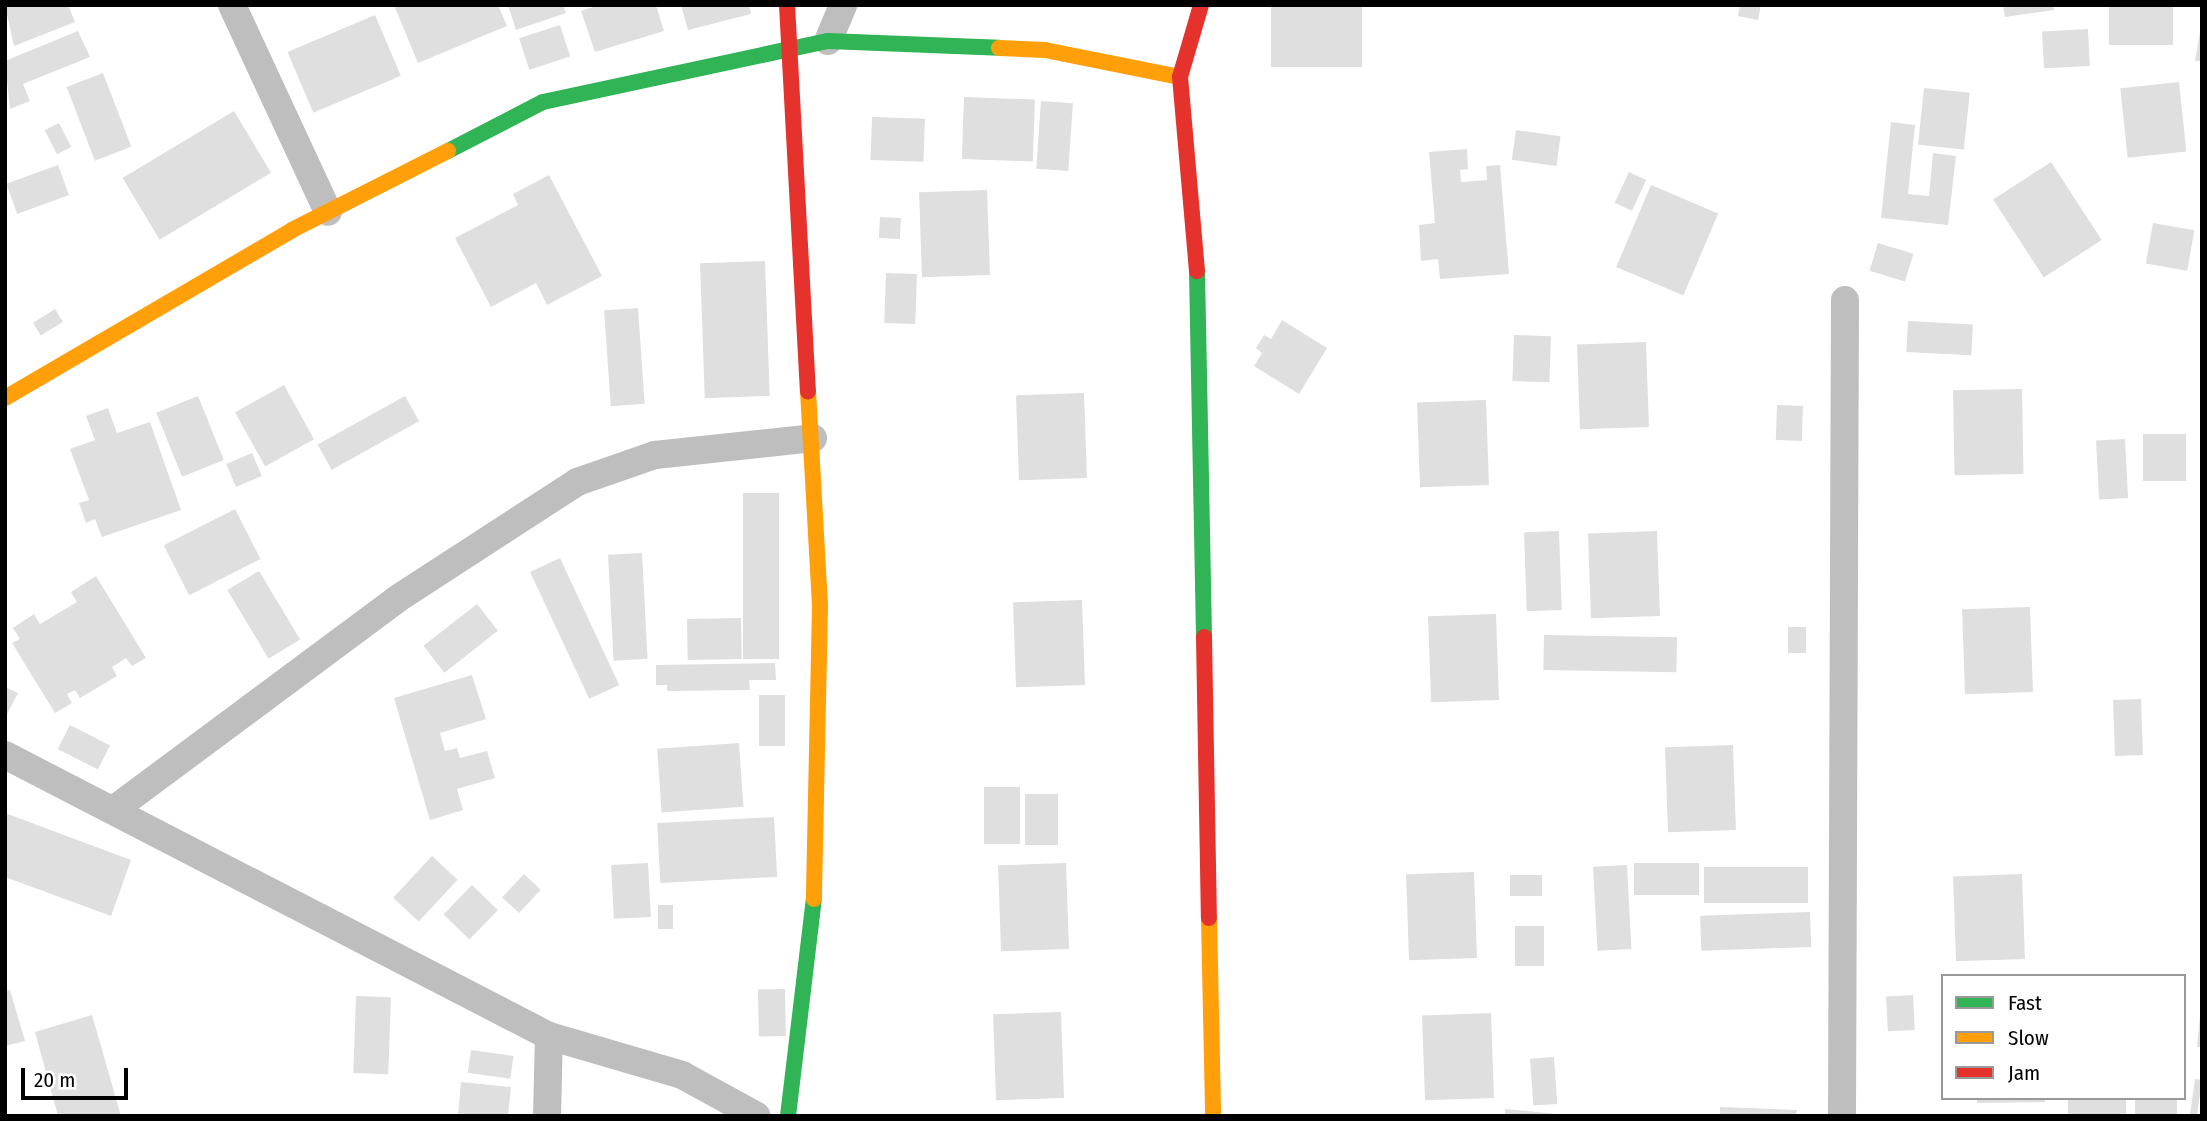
<!DOCTYPE html>
<html>
<head>
<meta charset="utf-8">
<style>
  body { margin:0 }
  #map { position:relative; width:2207px; height:1121px; overflow:hidden; background:#fff; font-family:"Fira Sans Condensed",sans-serif }
  div>[style] { position:absolute }
  [style*='--x'] { left:calc(var(--x)*1px); top:calc(var(--y)*1px); width:calc(var(--w)*1px); rotate:calc(var(--a)*1deg) }
  .building>* { inset:0; background:#dfdfdf; transform-origin:0 0 }
  .street>* { height:28px; margin:-14px; padding:0 14px; transform-origin:14px; border-radius:14px; background:#bebebe }
  .fast>* { height:16px; margin:-8px; padding:0 8px; transform-origin:8px; border-radius:8px; background:#30b455 }
  .slow>* { height:16px; margin:-8px; padding:0 8px; transform-origin:8px; border-radius:8px; background:#ff9f0a }
  .jam>* { height:16px; margin:-8px; padding:0 8px; transform-origin:8px; border-radius:8px; background:#e5322d }
  span { translate:-50% -50%; white-space:nowrap; text-align:center; line-height:1.15; -webkit-text-stroke:6px #fff; paint-order:stroke }
  .frame { position:absolute; inset:0; border:7px solid #000; pointer-events:none }
  .legend { position:absolute; left:1941px; top:974px; width:245px; height:126px; box-sizing:border-box; background:#fff; border:2px solid #999; margin:0; padding:9px 12px; list-style:none; font-size:21px; color:#000 }
  .legend li { display:flex; align-items:center; gap:14px; height:35px }
  .legend b { width:35px; border:2px solid #999 }
  .scale { position:absolute; left:21px; top:1068px; width:107px; height:32px; box-sizing:border-box; border:4px solid #000; border-top:0; padding-left:9px; font-size:21px; line-height:24px; white-space:nowrap; color:#000; -webkit-text-stroke:5px #fff; paint-order:stroke }
</style>
</head>
<body>
<div id="map">
  <div class="building">
    <div style="clip-path:polygon(5px 5px,68px 5px,75px 22px,14px 46px)"></div>
    <div style="clip-path:polygon(394px 5px,498px 5px,507px 26px,418px 63px)"></div>
    <div style="clip-path:polygon(508px 5px,563px 5px,566px 13px,516px 30px)"></div>
    <div style="clip-path:polygon(599px 5px,656px 5px,664px 31px,595px 52px,581px 11px)"></div>
    <div style="clip-path:polygon(681px 5px,749px 5px,751px 14px,688px 30px)"></div>
    <div style="left:1271px;top:5px;width:91px;height:62px"></div>
    <div style="clip-path:polygon(1740px 5px,1761px 5px,1758px 20px,1738px 16px)"></div>
    <div style="clip-path:polygon(2003px 5px,2053px 5px,2054px 10px,2005px 17px)"></div>
    <div style="left:2109px;top:5px;width:64px;height:40px"></div>
    <div style="left:375px;top:15px;width:66px;height:95px;rotate:67deg"></div>
    <div style="clip-path:polygon(2202px 20px,2202px 61px,2195px 61px)"></div>
    <div style="left:560px;top:25px;width:33px;height:43px;rotate:72deg"></div>
    <div style="left:2088px;top:29px;width:37px;height:46px;rotate:87deg"></div>
    <div style="clip-path:polygon(78px 31px,90px 57px,23px 84px,30px 101px,10px 109px,5px 61px)"></div>
    <div style="left:103px;top:73px;width:79px;height:39px;rotate:69deg"></div>
    <div style="left:2179px;top:82px;width:70px;height:59px;rotate:84deg"></div>
    <div style="left:1924px;top:88px;width:46px;height:57px;rotate:6deg"></div>
    <div style="left:964px;top:97px;width:71px;height:62px;rotate:2deg"></div>
    <div style="left:1041px;top:101px;width:32px;height:68px;rotate:4deg"></div>
    <div style="left:234px;top:111px;width:72px;height:130px;rotate:59deg"></div>
    <div style="left:872px;top:117px;width:53px;height:43px;rotate:2deg"></div>
    <div style="clip-path:polygon(1891px 122px,1915px 125px,1908px 194px,1929px 196px,1933px 153px,1956px 156px,1948px 225px,1881px 218px)"></div>
    <div style="left:59px;top:123px;width:27px;height:16px;rotate:63deg"></div>
    <div style="left:1516px;top:130px;width:45px;height:30px;rotate:8deg"></div>
    <div style="clip-path:polygon(1467px 149px,1468px 169px,1460px 170px,1461px 182px,1487px 180px,1486px 166px,1500px 165px,1509px 274px,1440px 279px,1438px 259px,1421px 261px,1419px 225px,1435px 223px,1429px 152px)"></div>
    <div style="left:2051px;top:162px;width:93px;height:69px;rotate:57deg"></div>
    <div style="left:58px;top:165px;width:32px;height:55px;rotate:70deg"></div>
    <div style="left:1629px;top:172px;width:19px;height:34px;rotate:25deg"></div>
    <div style="clip-path:polygon(549px 175px,602px 276px,547px 305px,536px 283px,491px 307px,455px 238px,518px 205px,513px 194px)"></div>
    <div style="left:1651px;top:185px;width:73px;height:89px;rotate:23deg"></div>
    <div style="left:987px;top:190px;width:85px;height:68px;rotate:88deg"></div>
    <div style="left:880px;top:217px;width:21px;height:21px;rotate:3deg"></div>
    <div style="left:2153px;top:223px;width:42px;height:41px;rotate:10deg"></div>
    <div style="left:1878px;top:243px;width:37px;height:29px;rotate:17deg"></div>
    <div style="left:765px;top:261px;width:135px;height:65px;rotate:88deg"></div>
    <div style="left:886px;top:273px;width:31px;height:50px;rotate:2deg"></div>
    <div style="left:638px;top:308px;width:96px;height:34px;rotate:86deg"></div>
    <div style="left:55px;top:309px;width:15px;height:26px;rotate:58deg"></div>
    <div style="clip-path:polygon(1282px 320px,1327px 348px,1299px 394px,1254px 366px,1262px 353px,1256px 348px,1264px 335px,1271px 339px)"></div>
    <div style="left:1908px;top:321px;width:65px;height:31px;rotate:3deg"></div>
    <div style="left:1514px;top:335px;width:37px;height:46px;rotate:2deg"></div>
    <div style="left:1646px;top:342px;width:85px;height:69px;rotate:88deg"></div>
    <div style="left:284px;top:385px;width:62px;height:56px;rotate:61deg"></div>
    <div style="left:2022px;top:389px;width:85px;height:69px;rotate:89deg"></div>
    <div style="left:1084px;top:393px;width:85px;height:68px;rotate:88deg"></div>
    <div style="left:198px;top:396px;width:69px;height:45px;rotate:68deg"></div>
    <div style="left:405px;top:396px;width:29px;height:100px;rotate:61deg"></div>
    <div style="left:1486px;top:400px;width:85px;height:69px;rotate:88deg"></div>
    <div style="left:1777px;top:405px;width:26px;height:35px;rotate:2deg"></div>
    <div style="clip-path:polygon(108px 408px,117px 433px,150px 422px,181px 510px,102px 537px,95px 519px,86px 523px,79px 503px,89px 500px,70px 449px,95px 440px,86px 416px)"></div>
    <div style="left:2143px;top:434px;width:43px;height:47px"></div>
    <div style="left:2125px;top:439px;width:59px;height:29px;rotate:87deg"></div>
    <div style="left:252px;top:453px;width:25px;height:28px;rotate:67deg"></div>
    <div style="left:743px;top:493px;width:36px;height:166px"></div>
    <div style="left:235px;top:509px;width:56px;height:80px;rotate:63deg"></div>
    <div style="left:1559px;top:531px;width:79px;height:35px;rotate:88deg"></div>
    <div style="left:1657px;top:531px;width:85px;height:69px;rotate:88deg"></div>
    <div style="left:642px;top:553px;width:106px;height:34px;rotate:87deg"></div>
    <div style="left:560px;top:558px;width:140px;height:33px;rotate:65deg"></div>
    <div style="left:259px;top:571px;width:80px;height:37px;rotate:59deg"></div>
    <div style="clip-path:polygon(96px 576px,146px 658px,132px 666px,126px 658px,112px 667px,117px 676px,80px 698px,75px 690px,67px 694px,72px 703px,55px 713px,12px 643px,20px 639px,13px 628px,34px 614px,40px 624px,77px 602px,71px 592px)"></div>
    <div style="left:1082px;top:600px;width:85px;height:69px;rotate:88deg"></div>
    <div style="left:477px;top:604px;width:34px;height:68px;rotate:52deg"></div>
    <div style="left:2030px;top:607px;width:85px;height:68px;rotate:88deg"></div>
    <div style="left:1496px;top:614px;width:86px;height:68px;rotate:88deg"></div>
    <div style="left:741px;top:618px;width:41px;height:54px;rotate:89deg"></div>
    <div style="left:1788px;top:627px;width:18px;height:26px"></div>
    <div style="left:1544px;top:635px;width:133px;height:35px;rotate:1deg"></div>
    <div style="clip-path:polygon(775px 663px,776px 680px,749px 680px,750px 690px,667px 691px,667px 685px,656px 685px,656px 665px)"></div>
    <div style="clip-path:polygon(472px 675px,486px 719px,440px 733px,445px 751px,457px 748px,460px 758px,487px 751px,495px 778px,457px 789px,463px 810px,430px 820px,394px 698px)"></div>
    <div style="clip-path:polygon(5px 687px,18px 693px,5px 718px)"></div>
    <div style="left:759px;top:695px;width:26px;height:51px"></div>
    <div style="left:2141px;top:699px;width:56px;height:28px;rotate:88deg"></div>
    <div style="left:70px;top:725px;width:45px;height:27px;rotate:27deg"></div>
    <div style="left:739px;top:743px;width:64px;height:82px;rotate:86deg"></div>
    <div style="left:1733px;top:745px;width:85px;height:68px;rotate:88deg"></div>
    <div style="left:984px;top:787px;width:36px;height:57px"></div>
    <div style="left:1025px;top:794px;width:33px;height:51px"></div>
    <div style="clip-path:polygon(5px 813px,131px 860px,111px 916px,5px 877px)"></div>
    <div style="left:774px;top:817px;width:60px;height:117px;rotate:87deg"></div>
    <div style="left:432px;top:856px;width:35px;height:57px;rotate:43deg"></div>
    <div style="left:648px;top:863px;width:54px;height:37px;rotate:87deg"></div>
    <div style="left:1066px;top:863px;width:86px;height:68px;rotate:88deg"></div>
    <div style="left:1699px;top:863px;width:32px;height:65px;rotate:90deg"></div>
    <div style="left:1627px;top:865px;width:84px;height:34px;rotate:87deg"></div>
    <div style="left:1808px;top:867px;width:36px;height:104px;rotate:90deg"></div>
    <div style="left:1474px;top:872px;width:86px;height:68px;rotate:88deg"></div>
    <div style="left:524px;top:874px;width:23px;height:32px;rotate:43deg"></div>
    <div style="left:2022px;top:874px;width:85px;height:69px;rotate:88deg"></div>
    <div style="left:1510px;top:875px;width:32px;height:21px"></div>
    <div style="left:472px;top:885px;width:36px;height:41px;rotate:44deg"></div>
    <div style="left:658px;top:905px;width:15px;height:24px"></div>
    <div style="left:1810px;top:912px;width:35px;height:110px;rotate:88deg"></div>
    <div style="left:1515px;top:926px;width:29px;height:40px"></div>
    <div style="left:785px;top:989px;width:47px;height:27px;rotate:89deg"></div>
    <div style="clip-path:polygon(10px 990px,25px 1041px,5px 1046px,5px 991px)"></div>
    <div style="left:1913px;top:995px;width:35px;height:27px;rotate:87deg"></div>
    <div style="clip-path:polygon(2202px 995px,2202px 1047px,2197px 1047px)"></div>
    <div style="left:356px;top:996px;width:35px;height:77px;rotate:2deg"></div>
    <div style="left:1061px;top:1012px;width:86px;height:68px;rotate:88deg"></div>
    <div style="left:1491px;top:1013px;width:85px;height:69px;rotate:88deg"></div>
    <div style="clip-path:polygon(92px 1015px,121px 1116px,58px 1116px,35px 1032px)"></div>
    <div style="left:471px;top:1050px;width:43px;height:23px;rotate:8deg"></div>
    <div style="left:1554px;top:1057px;width:47px;height:24px;rotate:86deg"></div>
    <div style="left:2195px;top:1079px;width:7px;height:37px;rotate:8deg"></div>
    <div style="clip-path:polygon(461px 1082px,511px 1087px,508px 1116px,458px 1116px)"></div>
    <div style="clip-path:polygon(1977px 1098px,2045px 1098px,2045px 1102px,1977px 1103px)"></div>
    <div style="left:2068px;top:1098px;width:58px;height:18px"></div>
    <div style="left:2135px;top:1098px;width:42px;height:18px"></div>
    <div style="clip-path:polygon(1720px 1107px,1797px 1110px,1796px 1116px,1720px 1116px)"></div>
    <div style="clip-path:polygon(1505px 1109px,1557px 1114px,1557px 1116px,1505px 1116px)"></div>
  </div>
  <div class="street">
    <div style="--x:232;--y:5;--w:228;--a:65.1"></div>
    <div style="--x:828;--y:41;--w:39;--a:-67"></div>
    <div style="--x:5;--y:755;--w:612;--a:27.32"></div>
    <div style="--x:549;--y:1036;--w:139;--a:16.3"></div>
    <div style="--x:682;--y:1075;--w:85;--a:28.7"></div>
    <div style="--x:116;--y:808;--w:350;--a:-36.6"></div>
    <div style="--x:397;--y:599;--w:215;--a:-33"></div>
    <div style="--x:577;--y:482;--w:83;--a:-19.1"></div>
    <div style="--x:655;--y:455;--w:159;--a:-6.1"></div>
    <div style="--x:547;--y:1116;--w:80;--a:-88.6"></div>
    <div style="--x:1842;--y:1116;--w:816;--a:-89.79"></div>
  </div>
  <div class="fast">
    <div style="--x:448;--y:151;--w:107;--a:-27.3"></div>
    <div style="--x:543;--y:102;--w:291;--a:-12.1"></div>
    <div style="--x:828;--y:41;--w:171;--a:2.3"></div>
    <div style="--x:1197;--y:271;--w:366;--a:88.9"></div>
    <div style="--x:788;--y:1116;--w:219;--a:-83.2"></div>
  </div>
  <div class="slow">
    <div style="--x:999;--y:48;--w:46;--a:2.5"></div>
    <div style="--x:1045;--y:50;--w:138;--a:11.3"></div>
    <div style="--x:808;--y:391;--w:215;--a:86.8"></div>
    <div style="--x:820;--y:606;--w:293;--a:91.2"></div>
    <div style="--x:5;--y:398;--w:333;--a:-30.3"></div>
    <div style="--x:292;--y:230;--w:175;--a:-26.9"></div>
    <div style="--x:1209;--y:918;--w:198;--a:88.8"></div>
  </div>
  <div class="jam">
    <div style="--x:787;--y:5;--w:387;--a:86.9"></div>
    <div style="--x:1197;--y:271;--w:195;--a:-95"></div>
    <div style="--x:1180;--y:77;--w:75;--a:-73.7"></div>
    <div style="--x:1204;--y:637;--w:281;--a:89"></div>
  </div>
  <div class="frame"></div>
  <ul class="legend">
  <li><b style="height:9px;background:#30b455"></b>Fast</li>
  <li><b style="height:9px;background:#ff9f0a"></b>Slow</li>
  <li><b style="height:9px;background:#e5322d"></b>Jam</li>
  </ul>
  <div class="scale">20 m</div>
</div>
</body>
</html>
